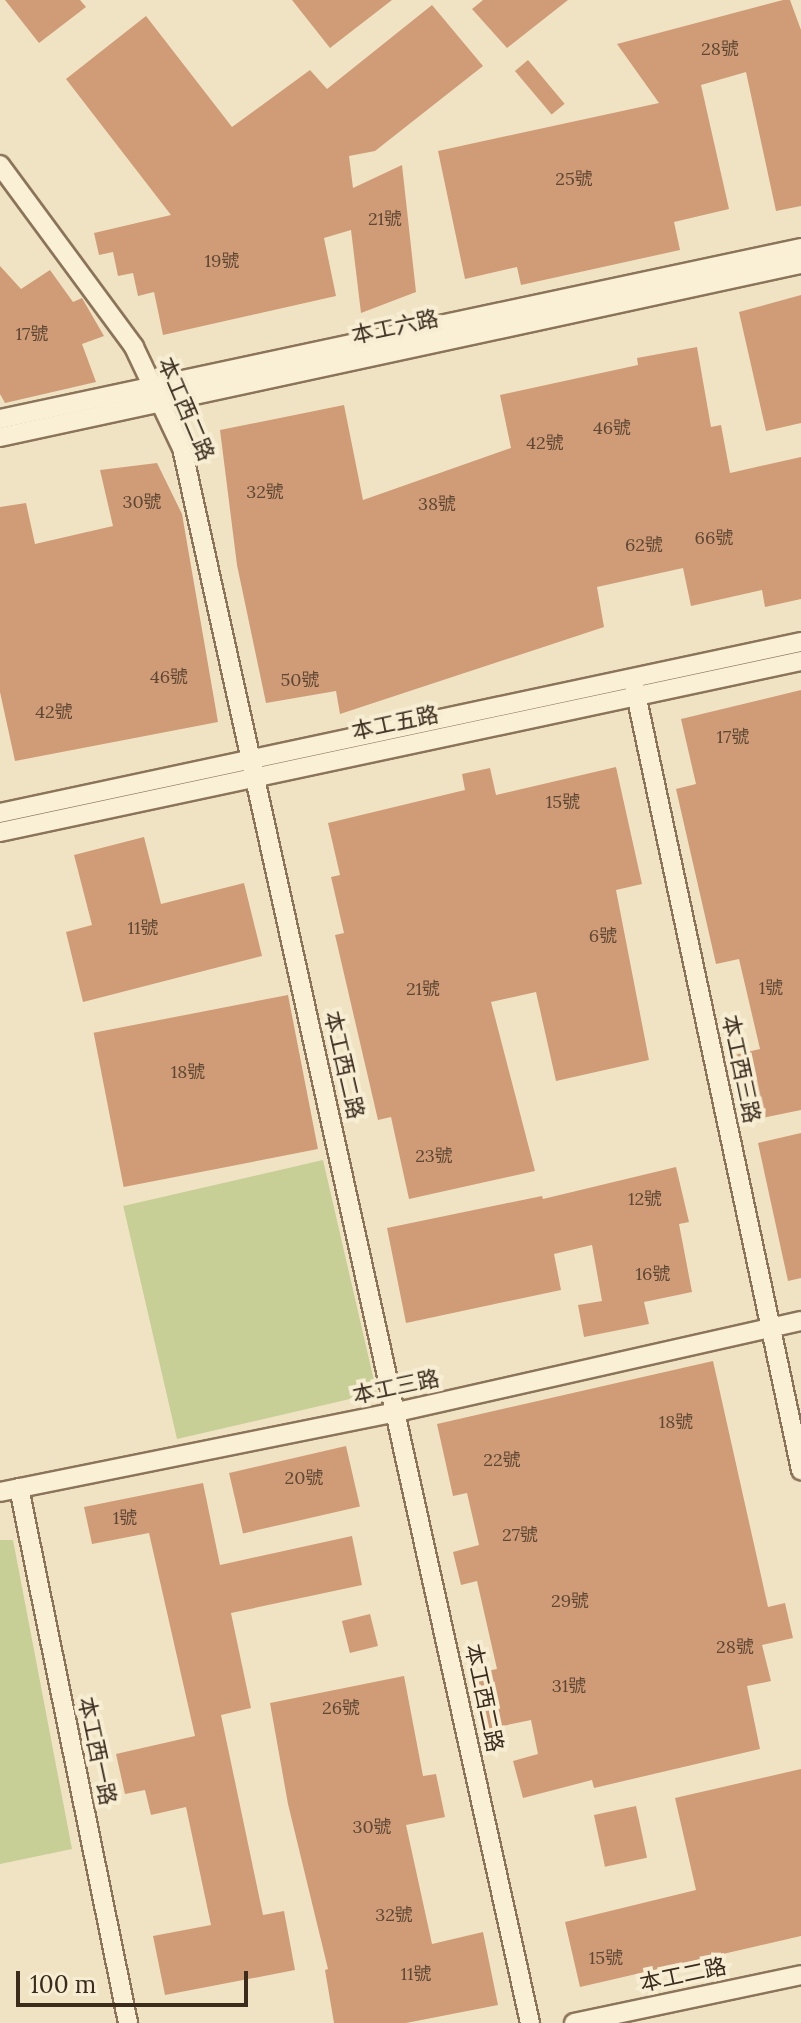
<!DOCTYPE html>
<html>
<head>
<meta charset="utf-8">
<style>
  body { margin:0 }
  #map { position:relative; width:801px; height:2023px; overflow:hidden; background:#f0e3c3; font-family:Lora,"Noto Sans TC",serif }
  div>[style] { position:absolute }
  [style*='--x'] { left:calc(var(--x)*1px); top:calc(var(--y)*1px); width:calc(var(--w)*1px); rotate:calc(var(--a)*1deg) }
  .green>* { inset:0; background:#c7ce96; transform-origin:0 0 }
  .building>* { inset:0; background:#cf9c77; transform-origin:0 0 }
  .roads { filter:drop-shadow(2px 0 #8b7459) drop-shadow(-2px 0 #8b7459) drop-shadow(0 2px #8b7459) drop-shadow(0 -2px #8b7459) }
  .minor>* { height:18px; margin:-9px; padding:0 9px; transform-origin:9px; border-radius:9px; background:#faf0d6 }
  span { translate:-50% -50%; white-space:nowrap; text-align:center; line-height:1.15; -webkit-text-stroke:8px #f7edd3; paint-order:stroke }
  .number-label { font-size:18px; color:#5f4734 }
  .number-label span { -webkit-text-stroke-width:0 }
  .street-label { font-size:22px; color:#3a2b1d }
  .scale { position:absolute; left:16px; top:1971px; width:232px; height:36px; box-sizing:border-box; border:4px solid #3a2b1d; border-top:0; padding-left:10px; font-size:24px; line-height:28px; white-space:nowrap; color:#3a2b1d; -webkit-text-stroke:6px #f7edd3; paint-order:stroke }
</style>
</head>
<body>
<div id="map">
  <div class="green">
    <div style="left:323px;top:1160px;width:239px;height:205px;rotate:77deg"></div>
    <div style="clip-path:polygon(0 1540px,13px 1540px,72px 1849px,0 1864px)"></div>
  </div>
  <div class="building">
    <div style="clip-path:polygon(5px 0,80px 0,86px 7px,39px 43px)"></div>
    <div style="clip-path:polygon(292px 0,392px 0,330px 48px)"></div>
    <div style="clip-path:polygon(483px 0,568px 0,507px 48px,472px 9px)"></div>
    <div style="clip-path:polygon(783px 0,790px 0,801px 30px,801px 206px,776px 211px,746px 72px,701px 85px,729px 209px,674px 222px,680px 250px,521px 285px,517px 267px,465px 279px,438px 151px,659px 103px,617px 44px)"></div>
    <div style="clip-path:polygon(432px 5px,483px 66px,375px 151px,349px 156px,353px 188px,402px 165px,416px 292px,361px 313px,351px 230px,324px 238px,336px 296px,163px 335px,154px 292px,138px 296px,133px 273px,118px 276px,113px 252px,99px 255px,94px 233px,171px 215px,66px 79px,146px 16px,232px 127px,310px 70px,327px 89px)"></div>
    <div style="left:528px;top:60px;width:57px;height:17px;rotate:50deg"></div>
    <div style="clip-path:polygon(0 266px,21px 289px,50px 270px,73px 302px,82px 298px,104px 336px,82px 344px,96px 382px,5px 403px,0 394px)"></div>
    <div style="clip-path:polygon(801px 295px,801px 423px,766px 431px,739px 312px)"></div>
    <div style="clip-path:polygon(697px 347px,711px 427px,721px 425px,730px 473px,801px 457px,801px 599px,765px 607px,762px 590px,691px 606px,683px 568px,597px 587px,604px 627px,340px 714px,336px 691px,266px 703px,237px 565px,220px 430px,344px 405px,363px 500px,511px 448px,500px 395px,638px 365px,637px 358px)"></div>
    <div style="clip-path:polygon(157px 463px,182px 514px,218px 722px,15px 761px,0 692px,0 507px,26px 503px,35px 544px,113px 526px,100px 470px)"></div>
    <div style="clip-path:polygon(801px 690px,801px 1110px,748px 1121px,734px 1055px,760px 1049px,739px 959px,716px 964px,676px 789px,696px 784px,681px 719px)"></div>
    <div style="clip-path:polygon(616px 767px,642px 884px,616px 890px,649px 1060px,556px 1081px,536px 992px,491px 1002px,535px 1171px,409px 1199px,391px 1117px,378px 1120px,335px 935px,344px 933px,331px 877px,340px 875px,328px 823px,465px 790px,462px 774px,490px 768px,496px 795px)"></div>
    <div style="clip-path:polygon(144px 837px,161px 904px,244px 883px,262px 956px,83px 1002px,66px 932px,92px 925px,74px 855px)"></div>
    <div style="left:288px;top:995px;width:157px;height:198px;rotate:79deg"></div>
    <div style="clip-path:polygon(801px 1133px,801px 1278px,788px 1281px,758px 1143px)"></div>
    <div style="clip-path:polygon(676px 1167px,689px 1222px,679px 1224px,692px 1292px,644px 1302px,649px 1324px,584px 1337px,578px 1305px,602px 1301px,592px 1245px,554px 1254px,561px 1290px,406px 1323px,387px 1228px,542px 1196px,543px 1199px)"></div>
    <div style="clip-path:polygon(713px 1361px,768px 1607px,785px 1603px,793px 1638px,762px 1645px,771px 1681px,747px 1686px,760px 1749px,594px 1788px,592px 1780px,523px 1798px,513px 1761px,538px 1754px,531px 1720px,488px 1729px,476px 1673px,497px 1669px,477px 1581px,461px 1585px,453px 1552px,479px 1545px,467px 1493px,453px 1496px,437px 1424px)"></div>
    <div style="left:346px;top:1446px;width:62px;height:120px;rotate:77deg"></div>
    <div style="clip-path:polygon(203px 1483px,220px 1565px,352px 1536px,362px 1585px,231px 1613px,251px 1708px,221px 1715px,263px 1915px,284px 1911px,295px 1970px,165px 1995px,153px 1936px,211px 1925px,186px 1807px,151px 1815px,145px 1790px,125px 1794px,116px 1754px,195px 1736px,149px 1533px,92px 1544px,84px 1507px)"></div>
    <div style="left:370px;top:1614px;width:33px;height:29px;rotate:76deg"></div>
    <div style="clip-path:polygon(404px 1676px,423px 1776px,436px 1774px,445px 1817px,406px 1825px,432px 1944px,483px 1932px,498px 2005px,406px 2023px,334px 2023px,325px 1970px,328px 1969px,288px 1804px,270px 1703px)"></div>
    <div style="clip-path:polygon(801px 1769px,801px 1936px,580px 1987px,565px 1922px,696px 1890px,675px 1798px)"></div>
    <div style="left:636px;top:1806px;width:53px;height:43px;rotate:78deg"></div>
  </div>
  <div class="roads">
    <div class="minor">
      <div style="--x:0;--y:165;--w:226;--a:53.6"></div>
      <div style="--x:134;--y:347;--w:112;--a:64.6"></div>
      <div style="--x:182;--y:448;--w:1613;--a:77.54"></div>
      <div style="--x:0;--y:419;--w:819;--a:-12.05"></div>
      <div style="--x:0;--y:437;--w:819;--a:-12.19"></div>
      <div style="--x:634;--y:685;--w:803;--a:77.99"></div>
      <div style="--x:0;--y:813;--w:819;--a:-12.05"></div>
      <div style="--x:0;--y:832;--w:819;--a:-12.05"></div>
      <div style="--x:19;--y:1488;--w:546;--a:78.48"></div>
      <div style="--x:0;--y:1492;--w:405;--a:-11.4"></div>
      <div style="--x:397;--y:1412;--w:414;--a:-12.7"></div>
      <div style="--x:574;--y:2023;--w:232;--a:-11.9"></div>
    </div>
  </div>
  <div class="number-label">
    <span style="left:720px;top:49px">28號</span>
    <span style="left:574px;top:179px">25號</span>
    <span style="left:385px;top:219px">21號</span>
    <span style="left:222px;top:261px">19號</span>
    <span style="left:32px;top:334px">17號</span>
    <span style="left:612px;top:428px">46號</span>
    <span style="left:545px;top:443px">42號</span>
    <span style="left:265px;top:492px">32號</span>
    <span style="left:142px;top:502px">30號</span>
    <span style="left:437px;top:504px">38號</span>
    <span style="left:714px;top:538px">66號</span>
    <span style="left:644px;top:545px">62號</span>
    <span style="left:169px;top:677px">46號</span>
    <span style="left:300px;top:680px">50號</span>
    <span style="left:54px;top:712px">42號</span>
    <span style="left:733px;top:737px">17號</span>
    <span style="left:563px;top:802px">15號</span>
    <span style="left:143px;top:928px">11號</span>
    <span style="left:603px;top:936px">6號</span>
    <span style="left:771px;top:988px">1號</span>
    <span style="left:423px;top:989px">21號</span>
    <span style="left:188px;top:1072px">18號</span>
    <span style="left:434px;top:1156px">23號</span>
    <span style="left:645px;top:1199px">12號</span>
    <span style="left:653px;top:1274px">16號</span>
    <span style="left:676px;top:1422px">18號</span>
    <span style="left:502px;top:1460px">22號</span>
    <span style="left:304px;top:1478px">20號</span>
    <span style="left:125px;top:1518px">1號</span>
    <span style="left:520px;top:1535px">27號</span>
    <span style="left:570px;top:1601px">29號</span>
    <span style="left:735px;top:1647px">28號</span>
    <span style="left:569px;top:1686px">31號</span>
    <span style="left:341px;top:1708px">26號</span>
    <span style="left:372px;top:1827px">30號</span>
    <span style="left:394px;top:1915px">32號</span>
    <span style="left:606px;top:1958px">15號</span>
    <span style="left:416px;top:1974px">11號</span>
  </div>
  <div class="street-label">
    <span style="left:395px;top:327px;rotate:-12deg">本工六路</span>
    <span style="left:186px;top:409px;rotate:67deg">本工西二路</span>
    <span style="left:395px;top:723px;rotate:-12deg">本工五路</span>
    <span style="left:344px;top:1065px;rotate:77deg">本工西二路</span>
    <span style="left:741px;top:1069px;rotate:78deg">本工西三路</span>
    <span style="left:396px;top:1387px;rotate:-12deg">本工三路</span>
    <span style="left:484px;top:1698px;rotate:78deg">本工西二路</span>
    <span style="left:97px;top:1751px;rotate:78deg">本工西一路</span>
    <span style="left:683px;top:1975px;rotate:-12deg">本工二路</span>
  </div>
  <div class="scale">100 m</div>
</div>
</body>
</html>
